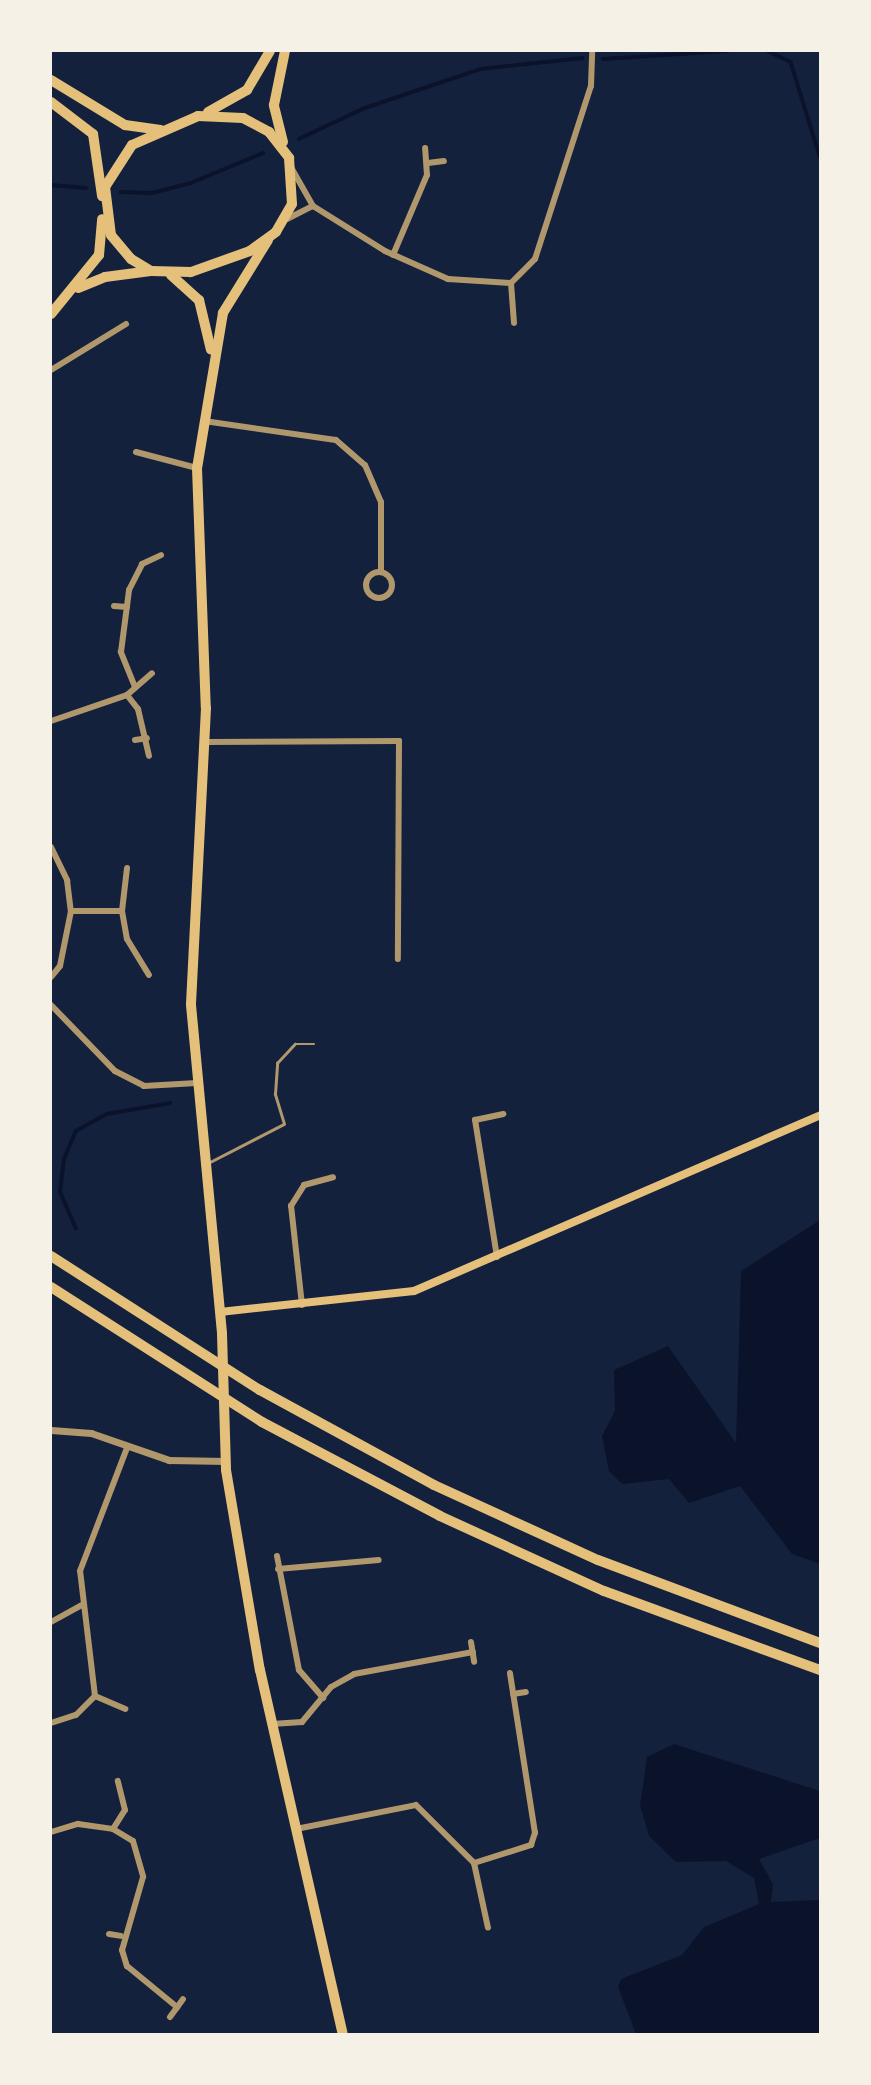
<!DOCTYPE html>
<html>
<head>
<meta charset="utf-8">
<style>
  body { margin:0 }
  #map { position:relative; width:871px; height:2085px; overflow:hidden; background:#14213d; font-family:Figtree,sans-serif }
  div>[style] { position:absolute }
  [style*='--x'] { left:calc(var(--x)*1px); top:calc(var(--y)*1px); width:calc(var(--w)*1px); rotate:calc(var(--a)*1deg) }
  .water>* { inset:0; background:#0b132b }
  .stream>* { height:3.5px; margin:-1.75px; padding:0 1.75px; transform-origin:1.75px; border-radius:1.75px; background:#0b132b }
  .service>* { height:2.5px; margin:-1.25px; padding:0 1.25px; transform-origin:1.25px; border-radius:1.25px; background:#b1986c }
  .minor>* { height:6px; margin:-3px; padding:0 3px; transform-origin:3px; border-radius:3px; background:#b1986c }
  .minor>.ring { margin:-3px; padding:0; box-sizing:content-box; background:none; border:6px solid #b1986c; border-radius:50% }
  .tertiary>* { height:7px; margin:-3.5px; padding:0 3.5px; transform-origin:3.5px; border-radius:3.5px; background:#b1986c }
  .secondary>* { height:8px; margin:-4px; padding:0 4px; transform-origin:4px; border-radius:4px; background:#e5c07b }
  .primary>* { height:10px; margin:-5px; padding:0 5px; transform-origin:5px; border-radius:5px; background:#e5c07b }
  .motorway>* { height:10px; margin:-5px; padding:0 5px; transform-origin:5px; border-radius:5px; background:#e5c07b }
  span { translate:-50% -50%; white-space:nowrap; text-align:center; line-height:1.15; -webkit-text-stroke:6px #f6f1e7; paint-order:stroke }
  .frame { position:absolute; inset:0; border:52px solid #f6f1e7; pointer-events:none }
</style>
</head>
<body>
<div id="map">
  <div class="water">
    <div style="clip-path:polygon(820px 1220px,820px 1564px,792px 1554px,740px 1486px,689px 1503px,669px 1479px,622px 1484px,609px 1471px,602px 1436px,615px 1411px,614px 1370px,668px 1346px,736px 1443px,741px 1271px)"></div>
    <div style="clip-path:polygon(674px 1744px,820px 1791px,820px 1838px,759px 1859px,773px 1884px,771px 1902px,820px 1900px,820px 2034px,636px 2034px,618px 1987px,621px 1979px,682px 1955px,704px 1927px,759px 1904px,754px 1878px,726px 1861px,676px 1862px,649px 1836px,640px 1806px,647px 1757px)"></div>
  </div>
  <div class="stream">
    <div style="--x:768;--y:51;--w:25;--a:26"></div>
    <div style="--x:791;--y:62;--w:98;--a:72.9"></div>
    <div style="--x:603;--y:59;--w:124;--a:-3.7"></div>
    <div style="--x:299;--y:139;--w:73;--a:-25.2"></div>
    <div style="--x:365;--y:108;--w:122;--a:-18.6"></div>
    <div style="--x:481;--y:69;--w:102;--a:-6.2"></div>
    <div style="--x:51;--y:185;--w:35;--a:5"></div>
    <div style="--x:121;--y:192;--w:31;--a:2"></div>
    <div style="--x:152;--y:193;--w:40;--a:-14.4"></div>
    <div style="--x:191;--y:183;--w:78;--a:-22.6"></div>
    <div style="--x:76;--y:1229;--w:40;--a:-113.4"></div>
    <div style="--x:60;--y:1192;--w:33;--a:-83"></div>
    <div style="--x:64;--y:1159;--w:30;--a:-67"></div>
    <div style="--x:76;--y:1131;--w:35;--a:-29"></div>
    <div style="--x:107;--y:1114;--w:64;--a:-9.9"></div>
  </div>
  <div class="service">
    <div style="--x:208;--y:1163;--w:85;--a:-27.2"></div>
    <div style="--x:284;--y:1124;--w:31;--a:-107"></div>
    <div style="--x:275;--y:1094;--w:31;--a:-86"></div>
    <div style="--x:277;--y:1063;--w:26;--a:-47"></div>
    <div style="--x:295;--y:1044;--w:19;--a:0"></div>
  </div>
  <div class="minor">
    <div style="--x:428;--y:163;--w:16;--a:-7"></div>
    <div style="--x:292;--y:169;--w:43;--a:60.4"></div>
    <div style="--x:313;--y:206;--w:85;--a:32"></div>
    <div style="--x:385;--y:251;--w:69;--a:24"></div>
    <div style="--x:448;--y:279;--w:63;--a:3.6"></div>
    <div style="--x:511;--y:283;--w:34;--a:-45"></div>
    <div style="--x:535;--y:259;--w:182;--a:-72.1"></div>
    <div style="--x:591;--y:86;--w:35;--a:-88"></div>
    <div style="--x:287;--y:219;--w:29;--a:-27"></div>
    <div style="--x:393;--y:255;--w:87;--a:-67"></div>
    <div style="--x:427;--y:175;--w:27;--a:-94"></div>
    <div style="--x:511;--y:283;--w:40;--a:85.7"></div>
    <div style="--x:51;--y:370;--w:88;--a:-31.5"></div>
    <div style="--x:204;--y:421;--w:133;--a:8.2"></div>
    <div style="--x:336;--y:440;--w:38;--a:41"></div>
    <div style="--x:365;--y:465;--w:40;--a:66.6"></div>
    <div style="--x:381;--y:502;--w:70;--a:90"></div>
    <div style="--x:136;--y:452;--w:63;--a:14.7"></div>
    <div class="ring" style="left:366px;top:572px;width:20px;height:20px"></div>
    <div style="--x:114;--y:606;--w:13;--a:4"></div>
    <div style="--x:135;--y:687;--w:38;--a:-112"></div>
    <div style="--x:121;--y:652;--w:63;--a:-82.6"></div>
    <div style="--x:129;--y:590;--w:29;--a:-63"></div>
    <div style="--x:142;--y:564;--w:21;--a:-25"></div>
    <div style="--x:127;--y:695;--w:18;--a:52"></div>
    <div style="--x:138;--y:709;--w:48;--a:76.8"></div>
    <div style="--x:51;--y:721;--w:80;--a:-18.9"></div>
    <div style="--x:127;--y:695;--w:33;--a:-41"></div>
    <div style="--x:135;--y:740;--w:12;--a:-9"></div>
    <div style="--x:206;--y:742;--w:193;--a:-0.3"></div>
    <div style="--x:399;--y:741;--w:218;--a:90.3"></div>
    <div style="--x:51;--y:847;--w:37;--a:64"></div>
    <div style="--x:67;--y:880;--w:31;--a:83"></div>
    <div style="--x:71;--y:911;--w:56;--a:101.3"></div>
    <div style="--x:60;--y:966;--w:14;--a:129"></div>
    <div style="--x:127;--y:868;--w:43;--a:96.6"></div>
    <div style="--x:122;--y:911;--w:28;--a:80"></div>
    <div style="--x:127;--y:939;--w:42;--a:58.6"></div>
    <div style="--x:71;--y:911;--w:51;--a:0"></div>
    <div style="--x:51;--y:1005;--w:92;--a:45.9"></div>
    <div style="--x:115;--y:1071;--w:33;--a:27"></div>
    <div style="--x:144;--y:1086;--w:53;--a:-3.2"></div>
    <div style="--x:497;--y:1257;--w:139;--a:-99.1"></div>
    <div style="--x:475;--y:1120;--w:29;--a:-12"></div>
    <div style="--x:302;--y:1305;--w:100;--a:-96.3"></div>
    <div style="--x:291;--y:1206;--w:25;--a:-58"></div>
    <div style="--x:304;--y:1185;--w:30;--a:-15"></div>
    <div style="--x:277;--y:1556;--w:116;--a:79.1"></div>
    <div style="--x:299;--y:1670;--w:37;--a:49"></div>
    <div style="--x:278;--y:1569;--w:101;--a:-5.1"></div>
    <div style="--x:51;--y:1622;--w:35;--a:-29"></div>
    <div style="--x:471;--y:1642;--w:20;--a:81"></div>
    <div style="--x:513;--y:1694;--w:13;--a:-9"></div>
    <div style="--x:95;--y:1696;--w:126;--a:-96.8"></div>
    <div style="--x:80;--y:1571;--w:132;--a:-69.1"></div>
    <div style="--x:51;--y:1723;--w:26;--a:-18"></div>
    <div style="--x:76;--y:1715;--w:27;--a:-45"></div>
    <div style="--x:95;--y:1696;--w:33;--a:23"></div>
    <div style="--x:272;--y:1724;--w:30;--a:-4"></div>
    <div style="--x:302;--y:1722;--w:45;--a:-50.4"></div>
    <div style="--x:331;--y:1687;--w:26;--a:-29"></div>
    <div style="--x:354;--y:1674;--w:121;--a:-10.5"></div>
    <div style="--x:113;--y:1829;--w:22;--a:-58"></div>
    <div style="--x:125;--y:1810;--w:30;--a:-104"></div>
    <div style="--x:296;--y:1829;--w:122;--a:-11.3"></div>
    <div style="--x:416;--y:1805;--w:82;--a:45"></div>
    <div style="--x:474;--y:1863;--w:60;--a:-17.5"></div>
    <div style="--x:531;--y:1845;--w:13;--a:-72"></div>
    <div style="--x:535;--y:1833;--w:162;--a:-98.9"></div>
    <div style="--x:51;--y:1832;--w:28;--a:-17"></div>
    <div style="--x:78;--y:1824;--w:35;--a:8"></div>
    <div style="--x:113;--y:1829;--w:23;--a:31"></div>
    <div style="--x:133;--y:1841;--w:37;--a:74"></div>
    <div style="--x:143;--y:1877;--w:76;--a:106"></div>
    <div style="--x:122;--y:1950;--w:17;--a:73"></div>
    <div style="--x:127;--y:1966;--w:65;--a:39.4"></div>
    <div style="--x:474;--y:1863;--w:66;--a:77.8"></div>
    <div style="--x:109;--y:1934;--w:12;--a:9"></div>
    <div style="--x:170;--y:2017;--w:22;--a:-54"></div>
  </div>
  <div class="tertiary">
    <div style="--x:51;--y:1430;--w:40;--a:4.3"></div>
    <div style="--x:91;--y:1433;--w:83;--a:19.1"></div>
    <div style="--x:169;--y:1460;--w:57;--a:1"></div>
  </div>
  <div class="secondary">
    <div style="--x:220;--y:1312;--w:195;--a:-6.2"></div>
    <div style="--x:414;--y:1291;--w:443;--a:-23.4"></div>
  </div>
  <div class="primary">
    <div style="--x:208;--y:112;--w:45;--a:-29.4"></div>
    <div style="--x:247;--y:90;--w:45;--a:-59.5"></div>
    <div style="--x:198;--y:116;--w:45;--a:2.5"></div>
    <div style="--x:243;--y:118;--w:30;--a:28"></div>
    <div style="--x:269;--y:132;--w:33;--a:52"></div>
    <div style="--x:289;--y:158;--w:46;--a:86.3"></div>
    <div style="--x:292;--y:204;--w:32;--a:120"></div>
    <div style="--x:276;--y:232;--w:32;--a:144"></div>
    <div style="--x:250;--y:251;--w:63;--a:160.4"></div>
    <div style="--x:191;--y:272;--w:40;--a:-178.6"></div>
    <div style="--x:151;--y:271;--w:23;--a:-149"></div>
    <div style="--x:131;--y:259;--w:31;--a:-130"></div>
    <div style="--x:111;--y:235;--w:48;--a:-97.1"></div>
    <div style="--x:105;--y:187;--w:50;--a:-57.3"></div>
    <div style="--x:132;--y:145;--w:72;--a:-23.7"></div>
    <div style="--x:283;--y:142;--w:38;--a:-104"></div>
    <div style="--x:274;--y:105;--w:55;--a:-78.5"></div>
    <div style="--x:268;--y:240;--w:86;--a:121.7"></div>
    <div style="--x:223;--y:313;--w:157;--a:99.5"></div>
    <div style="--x:197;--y:468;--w:240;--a:87.9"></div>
    <div style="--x:206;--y:708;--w:297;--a:92.9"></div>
    <div style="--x:191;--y:1005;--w:330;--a:84.6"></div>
    <div style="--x:222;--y:1334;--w:136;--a:88.3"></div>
    <div style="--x:226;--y:1470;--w:203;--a:80.4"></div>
    <div style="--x:260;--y:1670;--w:373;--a:77.2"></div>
    <div style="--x:171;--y:275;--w:38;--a:42"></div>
    <div style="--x:199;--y:300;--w:51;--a:76.5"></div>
    <div style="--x:78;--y:288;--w:29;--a:-22"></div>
    <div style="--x:105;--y:277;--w:46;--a:-7.4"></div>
    <div style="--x:51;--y:314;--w:76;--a:-50.9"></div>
    <div style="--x:99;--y:255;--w:36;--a:-85"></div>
  </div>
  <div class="motorway">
    <div style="--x:51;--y:80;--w:87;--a:31.3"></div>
    <div style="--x:125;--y:125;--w:36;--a:8"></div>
    <div style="--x:51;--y:102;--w:53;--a:37.3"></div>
    <div style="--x:93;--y:134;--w:63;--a:81.7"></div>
    <div style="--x:51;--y:1256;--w:248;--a:32.7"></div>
    <div style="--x:260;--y:1390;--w:198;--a:28.6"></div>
    <div style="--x:434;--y:1485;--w:180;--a:24.6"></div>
    <div style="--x:598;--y:1560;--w:237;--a:20.5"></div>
    <div style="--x:51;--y:1287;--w:250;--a:32.6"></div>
    <div style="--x:262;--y:1422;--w:201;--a:27.8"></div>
    <div style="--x:440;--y:1516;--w:180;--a:24.6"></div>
    <div style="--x:604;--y:1591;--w:230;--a:20.1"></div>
  </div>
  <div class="frame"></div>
</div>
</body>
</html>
